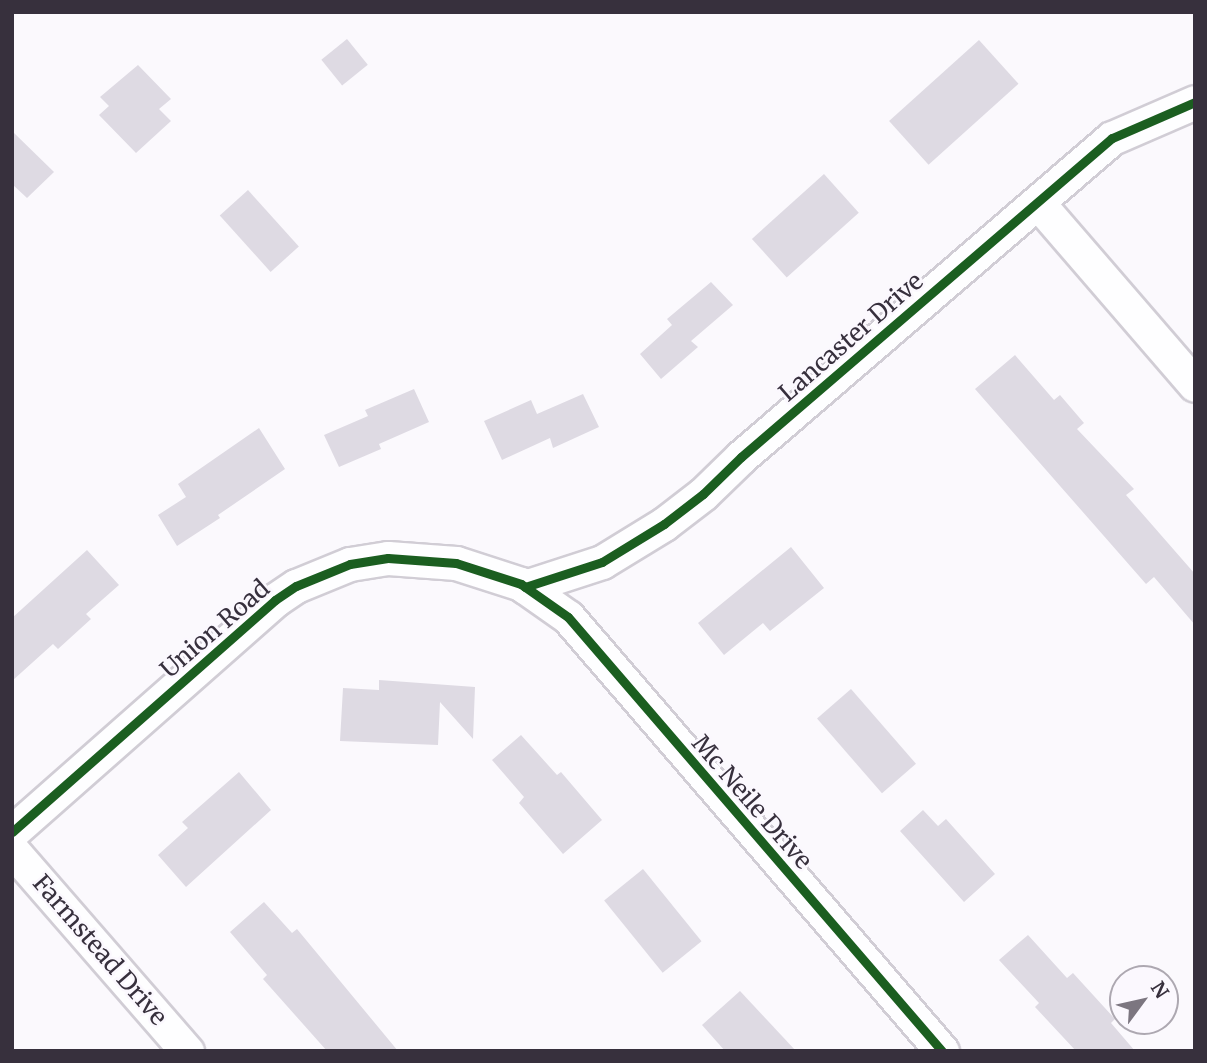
<!DOCTYPE html>
<html>
<head>
<meta charset="utf-8">
<style>
  body { margin:0 }
  #map { position:relative; width:1207px; height:1063px; overflow:hidden; background:#fbf9fd; font-family:Merriweather,serif }
  div>[style] { position:absolute }
  [style*='--x'] { left:calc(var(--x)*1px); top:calc(var(--y)*1px); width:calc(var(--w)*1px); rotate:calc(var(--a)*1deg) }
  .building>* { inset:0; background:#dedae3; transform-origin:0 0 }
  .roads { filter:drop-shadow(2px 0 #d1cdd5) drop-shadow(-2px 0 #d1cdd5) drop-shadow(0 2px #d1cdd5) drop-shadow(0 -2px #d1cdd5) }
  .street>* { height:33px; margin:-16.5px; padding:0 16.5px; transform-origin:16.5px; border-radius:16.5px; background:#fefeff }
  .cycleway>* { height:9px; margin:-4.5px; padding:0 4.5px; transform-origin:4.5px; border-radius:4.5px; background:#1b5e20 }
  span { translate:-50% -50%; white-space:nowrap; text-align:center; line-height:1.15; -webkit-text-stroke:5px #fbf8fe; paint-order:stroke }
  .street-label { font-size:24px; color:#37303d }
  .frame { position:absolute; inset:0; border:14px solid #37303d; pointer-events:none }
  .north { position:absolute; left:1109px; top:965px; width:70px; height:70px; box-sizing:border-box; background:#fbf8fe; border:2px solid #ada8b1; border-radius:50%; rotate:57deg; font-size:19px; font-weight:700; line-height:28px; text-align:center; color:#37303d }
  .north::after { content:''; display:block; margin:auto; width:24px; height:32px; background:#7c7680; clip-path:polygon(50% 0,100% 100%,50% 72%,0 100%) }
</style>
</head>
<body>
<div id="map">
  <div class="building">
    <div style="left:347px;top:39px;width:33px;height:33px;rotate:51deg"></div>
    <div style="left:979px;top:40px;width:59px;height:121px;rotate:48deg"></div>
    <div style="clip-path:polygon(138px 65px,171px 99px,159px 109px,171px 121px,136px 153px,99px 115px,109px 106px,100px 97px)"></div>
    <div style="clip-path:polygon(12px 131px,54px 172px,27px 198px,12px 184px)"></div>
    <div style="left:824px;top:174px;width:52px;height:97px;rotate:48deg"></div>
    <div style="left:248px;top:190px;width:76px;height:38px;rotate:48deg"></div>
    <div style="clip-path:polygon(711px 282px,733px 305px,691px 341px,698px 347px,661px 379px,640px 354px,672px 325px,667px 319px)"></div>
    <div style="clip-path:polygon(1015px 355px,1054px 400px,1060px 395px,1084px 423px,1077px 429px,1134px 489px,1126px 495px,1195px 574px,1195px 625px,1154px 577px,1146px 584px,975px 389px)"></div>
    <div style="clip-path:polygon(414px 389px,429px 422px,379px 444px,381px 449px,339px 467px,324px 435px,368px 416px,365px 410px)"></div>
    <div style="clip-path:polygon(583px 394px,599px 427px,553px 448px,550px 438px,502px 460px,484px 421px,531px 400px,537px 414px)"></div>
    <div style="clip-path:polygon(259px 428px,285px 469px,218px 515px,220px 518px,177px 546px,158px 515px,186px 497px,178px 484px)"></div>
    <div style="clip-path:polygon(791px 547px,824px 588px,770px 631px,763px 623px,724px 655px,698px 623px)"></div>
    <div style="clip-path:polygon(87px 550px,119px 585px,86px 614px,91px 619px,58px 649px,53px 644px,12px 681px,12px 618px)"></div>
    <div style="clip-path:polygon(379px 680px,475px 687px,473px 739px,440px 702px,438px 745px,340px 741px,343px 688px,379px 690px)"></div>
    <div style="left:851px;top:689px;width:99px;height:45px;rotate:49deg"></div>
    <div style="clip-path:polygon(521px 735px,557px 775px,561px 772px,602px 820px,563px 854px,519px 803px,524px 797px,492px 760px)"></div>
    <div style="clip-path:polygon(239px 772px,271px 810px,186px 887px,158px 855px,188px 828px,182px 822px)"></div>
    <div style="clip-path:polygon(923px 810px,938px 826px,946px 819px,995px 874px,964px 902px,900px 831px)"></div>
    <div style="left:643px;top:869px;width:93px;height:50px;rotate:51deg"></div>
    <div style="clip-path:polygon(264px 902px,292px 933px,297px 929px,398px 1051px,327px 1051px,263px 979px,267px 975px,230px 932px)"></div>
    <div style="clip-path:polygon(1028px 935px,1067px 978px,1073px 973px,1115px 1019px,1111px 1023px,1135px 1051px,1076px 1051px,1035px 1007px,1039px 1003px,999px 960px)"></div>
    <div style="clip-path:polygon(740px 991px,796px 1051px,725px 1051px,702px 1025px)"></div>
  </div>
  <div class="roads">
    <div class="street">
      <div style="--x:1038;--y:203;--w:240;--a:49.2"></div>
      <div style="--x:525;--y:587;--w:81;--a:-18"></div>
      <div style="--x:602;--y:562;--w:73;--a:-31.5"></div>
      <div style="--x:664;--y:524;--w:49;--a:-37.6"></div>
      <div style="--x:703;--y:494;--w:53;--a:-44.2"></div>
      <div style="--x:741;--y:457;--w:489;--a:-40.7"></div>
      <div style="--x:1112;--y:138;--w:90;--a:-23.4"></div>
      <div style="--x:12;--y:832;--w:351;--a:-41.4"></div>
      <div style="--x:275;--y:600;--w:25;--a:-34"></div>
      <div style="--x:296;--y:586;--w:58;--a:-22.2"></div>
      <div style="--x:350;--y:564;--w:38;--a:-9"></div>
      <div style="--x:388;--y:558;--w:68;--a:4.2"></div>
      <div style="--x:456;--y:563;--w:68;--a:17.9"></div>
      <div style="--x:521;--y:584;--w:57;--a:35.1"></div>
      <div style="--x:568;--y:617;--w:573;--a:49.25"></div>
      <div style="--x:12;--y:850;--w:267;--a:49"></div>
    </div>
  </div>
  <div class="cycleway">
    <div style="--x:525;--y:587;--w:81;--a:-18"></div>
    <div style="--x:602;--y:562;--w:73;--a:-31.5"></div>
    <div style="--x:664;--y:524;--w:49;--a:-37.6"></div>
    <div style="--x:703;--y:494;--w:53;--a:-44.2"></div>
    <div style="--x:741;--y:457;--w:489;--a:-40.7"></div>
    <div style="--x:1112;--y:138;--w:90;--a:-23.4"></div>
    <div style="--x:12;--y:832;--w:351;--a:-41.4"></div>
    <div style="--x:275;--y:600;--w:25;--a:-34"></div>
    <div style="--x:296;--y:586;--w:58;--a:-22.2"></div>
    <div style="--x:350;--y:564;--w:38;--a:-9"></div>
    <div style="--x:388;--y:558;--w:68;--a:4.2"></div>
    <div style="--x:456;--y:563;--w:68;--a:17.9"></div>
    <div style="--x:521;--y:584;--w:57;--a:35.1"></div>
    <div style="--x:568;--y:617;--w:573;--a:49.25"></div>
  </div>
  <div class="street-label">
    <span style="left:851px;top:337px;rotate:-41deg">Lancaster Drive</span>
    <span style="left:215px;top:629px;rotate:-41deg">Union Road</span>
    <span style="left:752px;top:802px;rotate:49deg">Mc Neile Drive</span>
    <span style="left:100px;top:950px;rotate:49deg">Farmstead Drive</span>
  </div>
  <div class="frame"></div>
  <div class="north">N</div>
</div>
</body>
</html>
